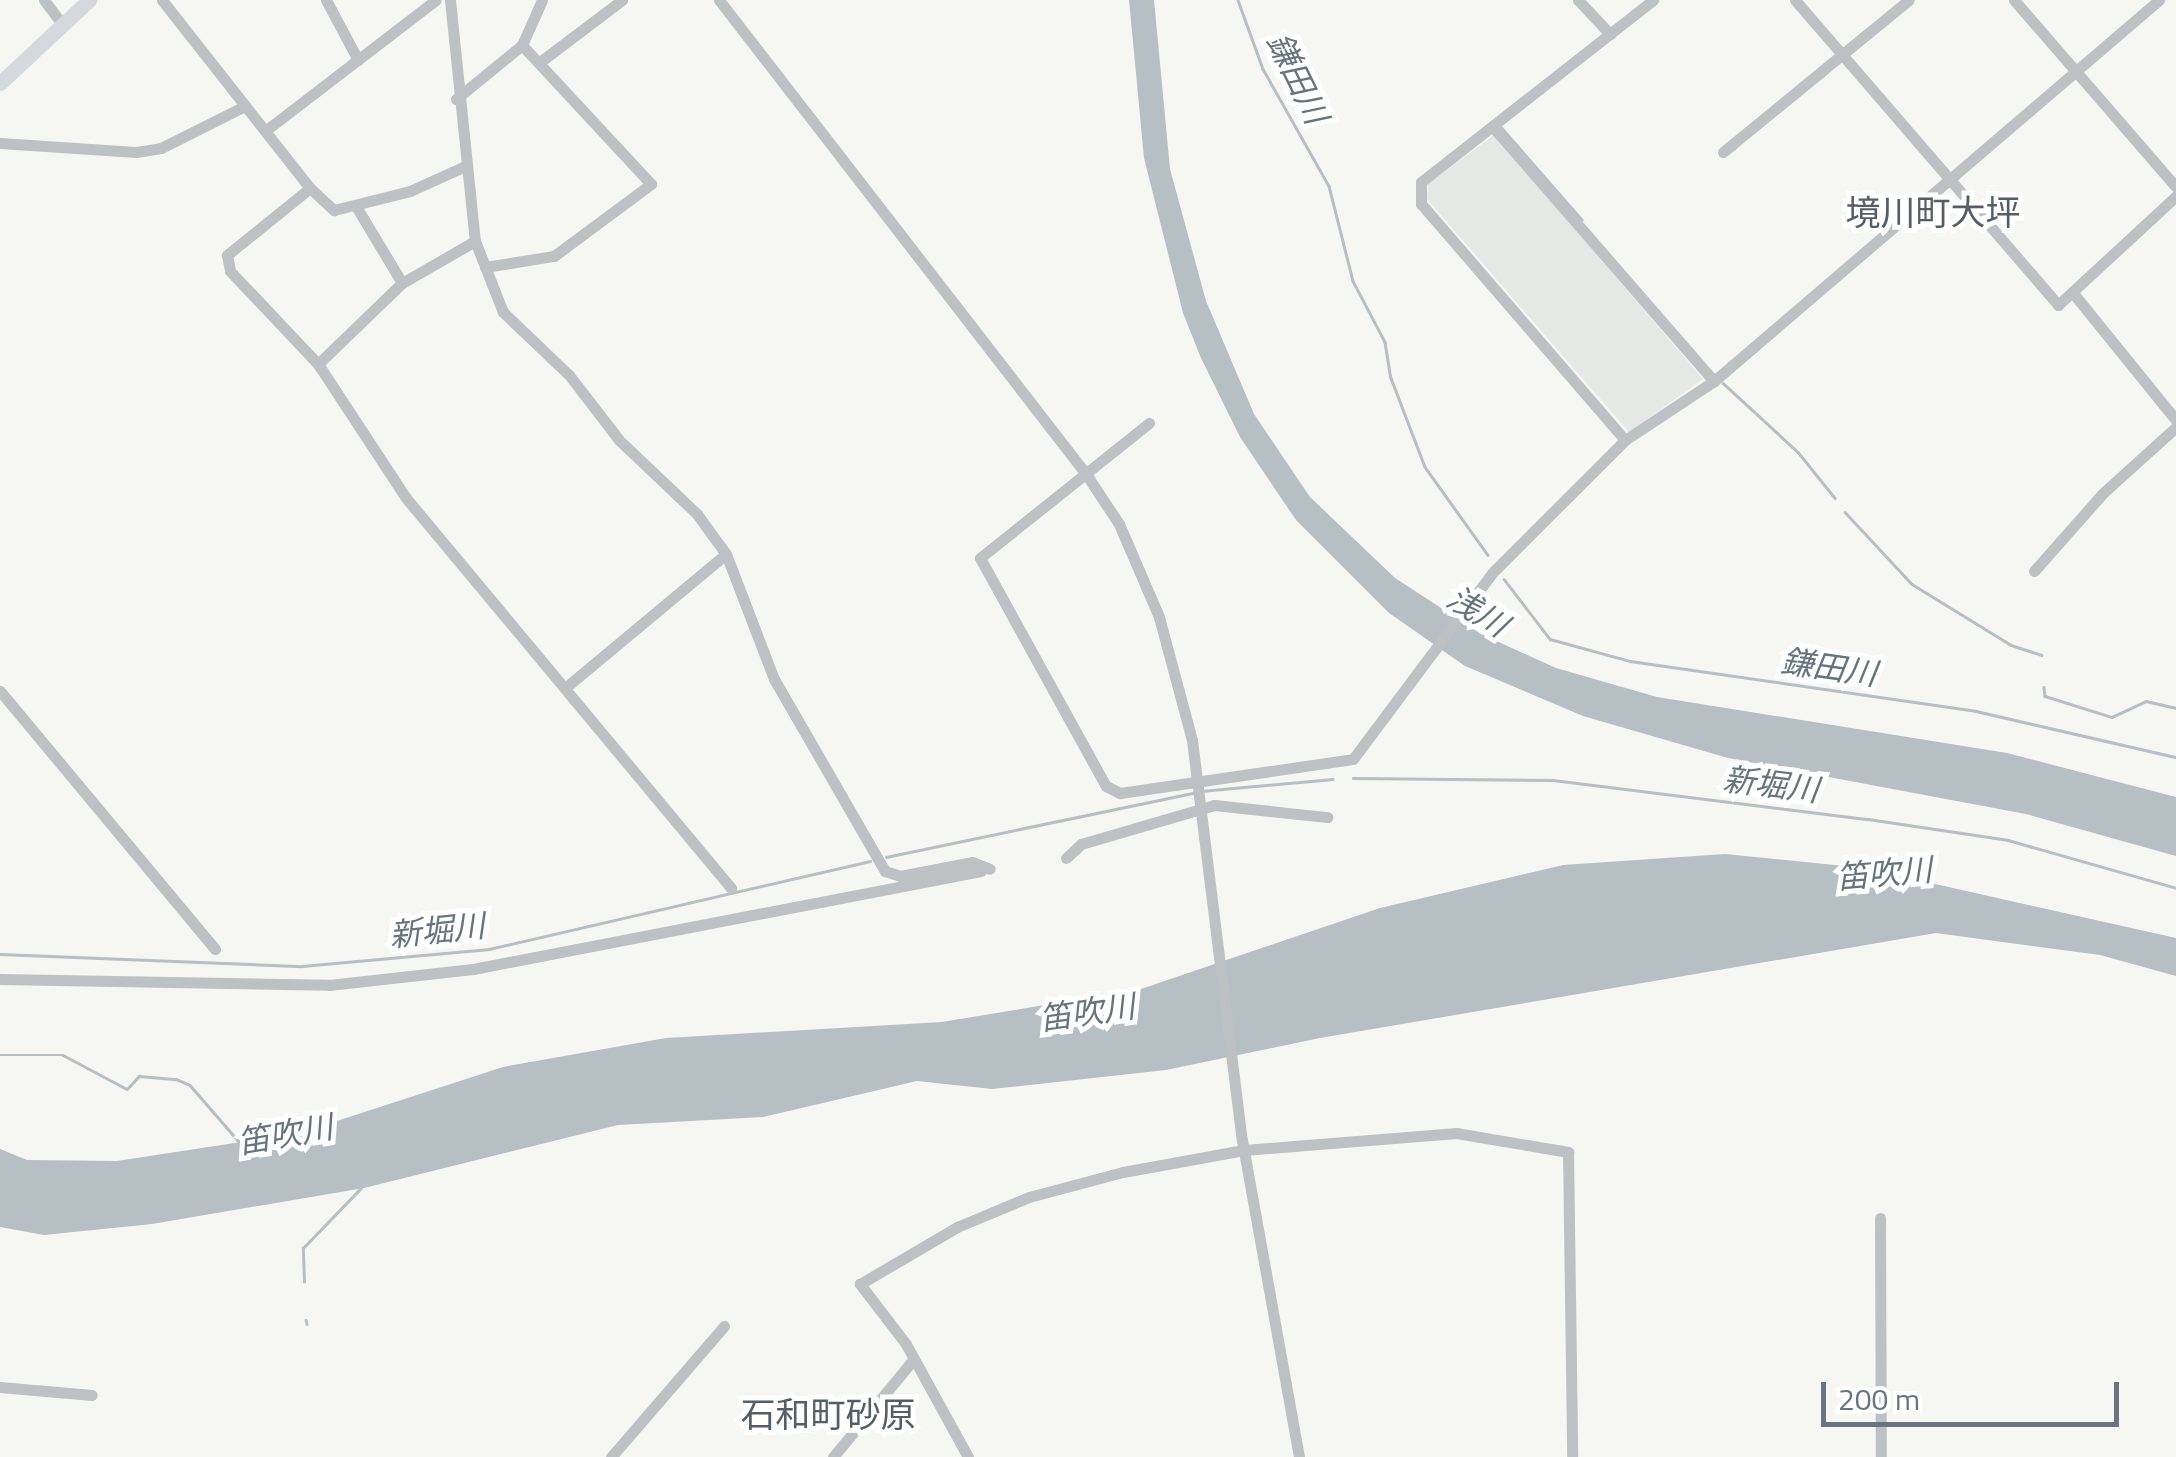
<!DOCTYPE html>
<html>
<head>
<meta charset="utf-8">
<style>
	body { margin:0 }
	#map { position:relative; width:2176px; height:1457px; overflow:hidden; background:#f6f6f3; font-family:"Titillium Web","Noto Sans JP",sans-serif }
	div>[style] { position:absolute }
	[style*='--x'] { left:calc(var(--x)*1px); top:calc(var(--y)*1px); width:calc(var(--w)*1px); rotate:calc(var(--a)*1deg) }
	.built>* { inset:0; background:#e6e8e6 }
	.water>* { inset:0; background:#b6bfc4 }
	.stream>* { height:2.5px; margin:-1.25px; padding:0 1.25px; transform-origin:1.25px; border-radius:1.25px; background:#b6bfc4 }
	.minor>* { height:11px; margin:-5.5px; padding:0 5.5px; transform-origin:5.5px; border-radius:5.5px; background:#bdc1c4 }
	.major>* { height:15px; margin:-7.5px; padding:0 7.5px; transform-origin:7.5px; border-radius:7.5px; background:#d5d8dc }
	span { translate:-50% -50%; white-space:nowrap; text-align:center; line-height:1.15; -webkit-text-stroke:10px #fff; paint-order:stroke }
	.water-label { font-size:32px; color:#64757d; font-style:italic }
	.quarter-label { font-size:35px; color:#555e67 }
	.scale { position:absolute; left:1821px; top:1382px; width:298px; height:45px; box-sizing:border-box; border:5px solid #687581; border-top:0; padding-left:12px; font-size:30px; line-height:35px; white-space:nowrap; color:#687581; -webkit-text-stroke:8px #fff; paint-order:stroke }
</style>
</head>
<body>
<div id="map">
	<div class="built">
		<div style="clip-path:polygon(1494px 135px,1703px 379px,1629px 432px,1427px 199px,1428px 184px)"></div>
	</div>
	<div class="water">
		<div style="clip-path:polygon(1129px 0,1154px 0,1170px 169px,1206px 301px,1254px 414px,1310px 497px,1395px 578px,1481px 634px,1556px 668px,1657px 697px,2007px 753px,2176px 797px,2176px 856px,2026px 814px,1728px 758px,1583px 716px,1465px 666px,1389px 613px,1296px 520px,1240px 437px,1201px 358px,1183px 313px,1144px 158px)"></div>
		<div style="clip-path:polygon(1725px 854px,1864px 868px,2176px 938px,2176px 976px,2100px 955px,1936px 933px,1320px 1038px,1166px 1070px,992px 1089px,917px 1081px,763px 1117px,618px 1125px,364px 1188px,152px 1224px,44px 1235px,0 1227px,0 1149px,27px 1160px,117px 1161px,300px 1133px,503px 1067px,666px 1038px,942px 1022px,1141px 989px,1380px 908px,1563px 865px)"></div>
	</div>
	<div class="stream">
		<div style="--x:1238;--y:0;--w:73;--a:70.1"></div>
		<div style="--x:1263;--y:69;--w:134;--a:60.6"></div>
		<div style="--x:1329;--y:186;--w:98;--a:75.8"></div>
		<div style="--x:1353;--y:281;--w:69;--a:62.3"></div>
		<div style="--x:1385;--y:342;--w:36;--a:81"></div>
		<div style="--x:1391;--y:378;--w:95;--a:69.1"></div>
		<div style="--x:1425;--y:467;--w:108;--a:54.4"></div>
		<div style="--x:1501;--y:127;--w:123;--a:48.9"></div>
		<div style="--x:1723;--y:383;--w:102;--a:42.6"></div>
		<div style="--x:1798;--y:452;--w:59;--a:51.2"></div>
		<div style="--x:1845;--y:512;--w:98;--a:47.1"></div>
		<div style="--x:1912;--y:584;--w:116;--a:31.6"></div>
		<div style="--x:2011;--y:645;--w:32;--a:18"></div>
		<div style="--x:1504;--y:579;--w:76;--a:52.5"></div>
		<div style="--x:1550;--y:639;--w:83;--a:15.4"></div>
		<div style="--x:1630;--y:661;--w:350;--a:8.2"></div>
		<div style="--x:1976;--y:711;--w:205;--a:13"></div>
		<div style="--x:2044;--y:687;--w:9;--a:84"></div>
		<div style="--x:2045;--y:696;--w:70;--a:17.4"></div>
		<div style="--x:2112;--y:717;--w:38;--a:-25"></div>
		<div style="--x:2146;--y:701;--w:31;--a:13"></div>
		<div style="--x:1353;--y:778;--w:200;--a:0.6"></div>
		<div style="--x:1553;--y:780;--w:317;--a:7.1"></div>
		<div style="--x:1868;--y:819;--w:142;--a:8.5"></div>
		<div style="--x:2008;--y:840;--w:175;--a:15.9"></div>
		<div style="--x:1201;--y:791;--w:132;--a:-5.2"></div>
		<div style="--x:886;--y:857;--w:314;--a:-11.8"></div>
		<div style="--x:0;--y:954;--w:302;--a:2.3"></div>
		<div style="--x:302;--y:966;--w:188;--a:-5.2"></div>
		<div style="--x:489;--y:949;--w:391;--a:-13"></div>
		<div style="--x:0;--y:1055;--w:63;--a:0"></div>
		<div style="--x:63;--y:1055;--w:72;--a:28"></div>
		<div style="--x:127;--y:1089;--w:18;--a:-47"></div>
		<div style="--x:139;--y:1076;--w:37;--a:5"></div>
		<div style="--x:176;--y:1079;--w:15;--a:23"></div>
		<div style="--x:190;--y:1085;--w:79;--a:49.1"></div>
		<div style="--x:304;--y:1282;--w:34;--a:-92"></div>
		<div style="--x:303;--y:1248;--w:83;--a:-46"></div>
		<div style="--x:306;--y:1320;--w:4;--a:76"></div>
	</div>
	<div class="minor">
		<div style="--x:44;--y:0;--w:30;--a:53"></div>
		<div style="--x:162;--y:0;--w:239;--a:51.8"></div>
		<div style="--x:310;--y:188;--w:33;--a:43"></div>
		<div style="--x:334;--y:210;--w:78;--a:-14"></div>
		<div style="--x:410;--y:191;--w:60;--a:-24.4"></div>
		<div style="--x:326;--y:0;--w:68;--a:61.9"></div>
		<div style="--x:450;--y:0;--w:242;--a:84.1"></div>
		<div style="--x:475;--y:241;--w:76;--a:68.5"></div>
		<div style="--x:503;--y:312;--w:91;--a:43.7"></div>
		<div style="--x:569;--y:375;--w:82;--a:52.4"></div>
		<div style="--x:619;--y:440;--w:108;--a:43.5"></div>
		<div style="--x:697;--y:514;--w:49;--a:54.1"></div>
		<div style="--x:726;--y:554;--w:134;--a:69"></div>
		<div style="--x:774;--y:679;--w:222;--a:60"></div>
		<div style="--x:885;--y:871;--w:16;--a:18"></div>
		<div style="--x:900;--y:876;--w:73;--a:-11"></div>
		<div style="--x:972;--y:862;--w:19;--a:21"></div>
		<div style="--x:719;--y:0;--w:599;--a:52.25"></div>
		<div style="--x:1086;--y:474;--w:60;--a:56.6"></div>
		<div style="--x:1119;--y:524;--w:101;--a:66.7"></div>
		<div style="--x:1159;--y:617;--w:127;--a:75"></div>
		<div style="--x:1192;--y:740;--w:403;--a:82.9"></div>
		<div style="--x:1242;--y:1140;--w:322;--a:79.8"></div>
		<div style="--x:1578;--y:0;--w:47;--a:46.7"></div>
		<div style="--x:1795;--y:0;--w:403;--a:49.2"></div>
		<div style="--x:2058;--y:305;--w:161;--a:-42.7"></div>
		<div style="--x:2014;--y:0;--w:247;--a:49.1"></div>
		<div style="--x:540;--y:62;--w:103;--a:-37.1"></div>
		<div style="--x:456;--y:99;--w:85;--a:-39.3"></div>
		<div style="--x:522;--y:45;--w:49;--a:-66"></div>
		<div style="--x:1493;--y:127;--w:337;--a:49"></div>
		<div style="--x:265;--y:131;--w:215;--a:-37.5"></div>
		<div style="--x:0;--y:143;--w:136;--a:3.8"></div>
		<div style="--x:136;--y:152;--w:25;--a:-9"></div>
		<div style="--x:161;--y:148;--w:94;--a:-26.6"></div>
		<div style="--x:1723;--y:152;--w:240;--a:-39.3"></div>
		<div style="--x:310;--y:188;--w:107;--a:141.1"></div>
		<div style="--x:227;--y:255;--w:16;--a:79"></div>
		<div style="--x:230;--y:271;--w:128;--a:46.6"></div>
		<div style="--x:318;--y:364;--w:160;--a:56.7"></div>
		<div style="--x:406;--y:498;--w:508;--a:50.19"></div>
		<div style="--x:357;--y:208;--w:87;--a:59"></div>
		<div style="--x:485;--y:267;--w:70;--a:-9.1"></div>
		<div style="--x:554;--y:256;--w:121;--a:-36.6"></div>
		<div style="--x:651;--y:184;--w:190;--a:-132.9"></div>
		<div style="--x:2073;--y:293;--w:164;--a:51"></div>
		<div style="--x:318;--y:364;--w:117;--a:-44"></div>
		<div style="--x:402;--y:283;--w:84;--a:-29.9"></div>
		<div style="--x:1149;--y:423;--w:216;--a:141.4"></div>
		<div style="--x:980;--y:558;--w:260;--a:61.1"></div>
		<div style="--x:1106;--y:786;--w:16;--a:27"></div>
		<div style="--x:1120;--y:793;--w:235;--a:-8.3"></div>
		<div style="--x:1353;--y:759;--w:232;--a:-53.2"></div>
		<div style="--x:1492;--y:573;--w:188;--a:-45"></div>
		<div style="--x:1625;--y:440;--w:312;--a:-130.8"></div>
		<div style="--x:1421;--y:204;--w:22;--a:-90"></div>
		<div style="--x:1421;--y:182;--w:295;--a:-38.1"></div>
		<div style="--x:1625;--y:440;--w:107;--a:-33.5"></div>
		<div style="--x:1714;--y:381;--w:586;--a:-40.57"></div>
		<div style="--x:2034;--y:571;--w:104;--a:-48.5"></div>
		<div style="--x:2103;--y:493;--w:98;--a:-42.1"></div>
		<div style="--x:565;--y:688;--w:209;--a:-39.8"></div>
		<div style="--x:0;--y:691;--w:336;--a:50.2"></div>
		<div style="--x:1066;--y:858;--w:21;--a:-43"></div>
		<div style="--x:1081;--y:844;--w:139;--a:-16.3"></div>
		<div style="--x:1214;--y:805;--w:114;--a:6.1"></div>
		<div style="--x:0;--y:979;--w:329;--a:1"></div>
		<div style="--x:329;--y:985;--w:145;--a:-6.3"></div>
		<div style="--x:473;--y:969;--w:517;--a:-10.92"></div>
		<div style="--x:1880;--y:1218;--w:239;--a:89.8"></div>
		<div style="--x:0;--y:1387;--w:92;--a:5"></div>
		<div style="--x:611;--y:1457;--w:173;--a:-49.2"></div>
		<div style="--x:833;--y:1457;--w:124;--a:-50.5"></div>
		<div style="--x:968;--y:1457;--w:129;--a:-118.8"></div>
		<div style="--x:906;--y:1344;--w:76;--a:-127.5"></div>
		<div style="--x:860;--y:1284;--w:113;--a:-30.4"></div>
		<div style="--x:957;--y:1227;--w:78;--a:-22.6"></div>
		<div style="--x:1029;--y:1197;--w:97;--a:-14.9"></div>
		<div style="--x:1123;--y:1172;--w:123;--a:-10.3"></div>
		<div style="--x:1244;--y:1150;--w:213;--a:-4.6"></div>
		<div style="--x:1456;--y:1133;--w:114;--a:9.6"></div>
		<div style="--x:1568;--y:1152;--w:305;--a:89.2"></div>
	</div>
	<div class="major">
		<div style="--x:0;--y:83;--w:122;--a:-43"></div>
	</div>
	<div class="water-label">
		<span style="left:1298px;top:78px;rotate:64deg">鎌田川</span>
		<span style="left:1478px;top:611px;rotate:32deg">浅川</span>
		<span style="left:1829px;top:667px;rotate:8deg">鎌田川</span>
		<span style="left:1771px;top:784px;rotate:7deg">新堀川</span>
		<span style="left:1884px;top:873px;rotate:-5deg">笛吹川</span>
		<span style="left:437px;top:930px;rotate:-6deg">新堀川</span>
		<span style="left:1087px;top:1012px;rotate:-8deg">笛吹川</span>
		<span style="left:285px;top:1134px;rotate:-10deg">笛吹川</span>
	</div>
	<div class="quarter-label">
		<span style="left:1933px;top:212px">境川町大坪</span>
		<span style="left:828px;top:1414px">石和町砂原</span>
	</div>
	<div class="scale">200 m</div>
</div>
</body>
</html>
